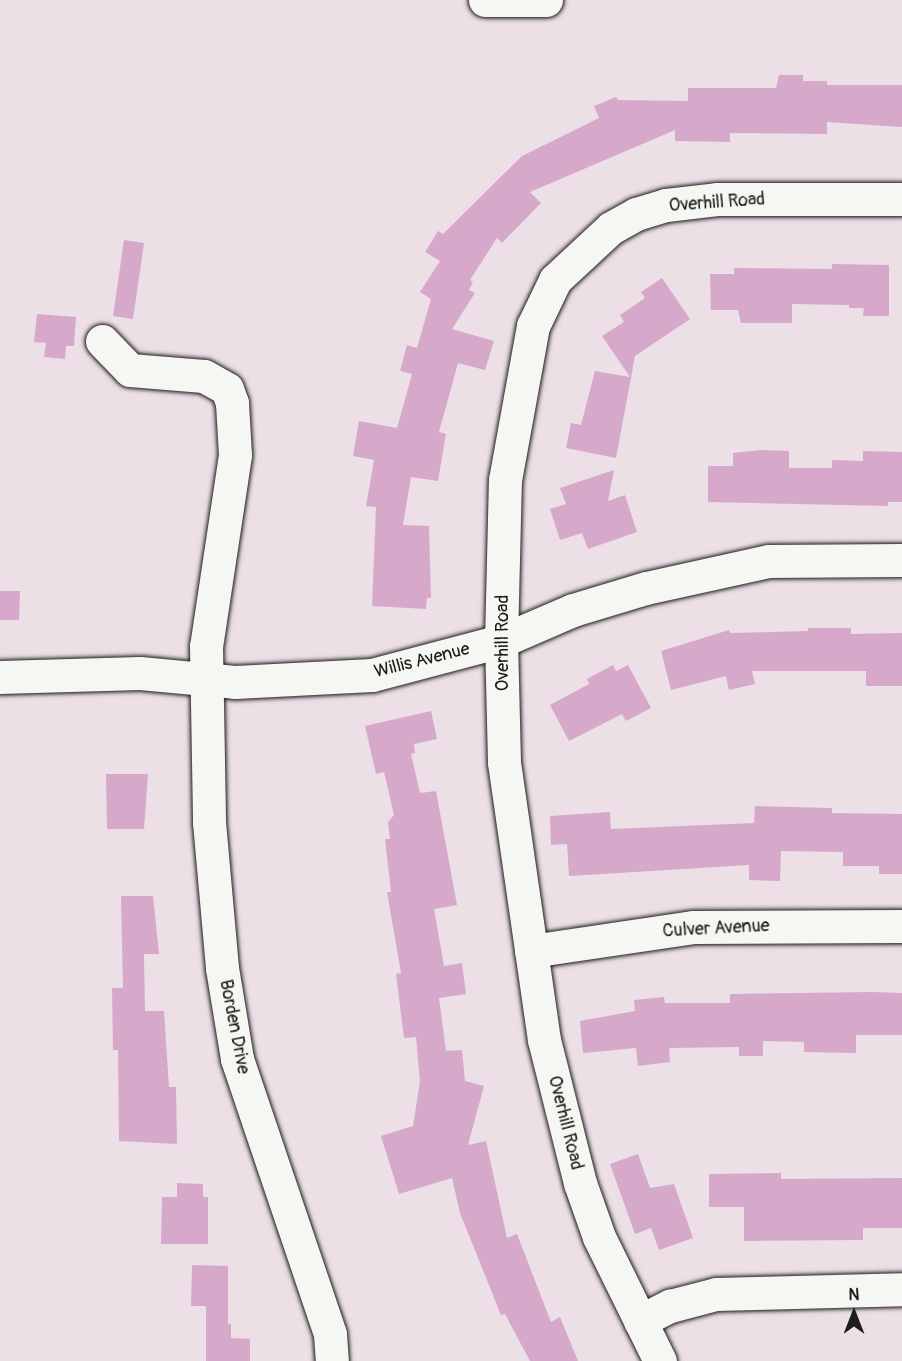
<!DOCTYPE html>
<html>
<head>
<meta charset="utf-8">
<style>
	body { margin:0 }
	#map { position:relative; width:902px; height:1361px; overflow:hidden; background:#ecdfe6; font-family:Pangolin,sans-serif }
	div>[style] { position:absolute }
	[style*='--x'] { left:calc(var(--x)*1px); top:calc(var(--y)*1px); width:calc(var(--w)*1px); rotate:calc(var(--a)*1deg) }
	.building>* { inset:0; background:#d6a9cb }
	.roads { filter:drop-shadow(0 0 2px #1c1c1c) drop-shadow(0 0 2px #1c1c1c) }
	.minor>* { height:33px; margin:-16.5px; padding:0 16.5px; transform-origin:16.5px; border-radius:16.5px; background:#f6f6f2 }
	span { translate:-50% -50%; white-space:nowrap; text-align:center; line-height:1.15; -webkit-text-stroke:4.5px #f6f6f2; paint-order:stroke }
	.street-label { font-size:18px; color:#1c1c1c }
	.north { position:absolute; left:824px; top:1283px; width:60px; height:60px; -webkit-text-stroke:4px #f6f6f2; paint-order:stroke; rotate:0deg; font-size:16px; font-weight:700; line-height:24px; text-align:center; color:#1c1c1c }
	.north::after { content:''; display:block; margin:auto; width:21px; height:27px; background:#1c1c1c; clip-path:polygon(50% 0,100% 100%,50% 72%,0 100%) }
</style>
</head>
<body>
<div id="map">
	<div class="building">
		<div style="clip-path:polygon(779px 75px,803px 75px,803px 81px,827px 81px,827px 85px,902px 85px,902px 127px,827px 122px,827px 134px,730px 133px,730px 142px,675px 141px,675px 130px,530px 192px,541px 203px,502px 243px,497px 238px,470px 280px,473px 282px,469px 290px,475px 293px,452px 329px,494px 341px,485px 370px,458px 363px,439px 432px,446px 434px,438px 481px,411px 477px,403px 525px,429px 526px,431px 598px,427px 598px,426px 609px,372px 606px,376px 507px,366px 506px,374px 460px,353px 456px,359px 421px,397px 428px,412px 374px,400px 371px,407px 345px,417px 348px,431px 299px,420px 292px,440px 261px,425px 252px,438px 231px,443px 234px,522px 156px,599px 118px,594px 106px,616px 97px,618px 100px,688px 101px,688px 88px,776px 88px)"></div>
		<div style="clip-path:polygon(124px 240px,144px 243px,133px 319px,113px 316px)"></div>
		<div style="clip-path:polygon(832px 264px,889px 265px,889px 316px,863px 316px,864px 308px,849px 308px,849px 305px,792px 304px,792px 323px,741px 323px,738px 310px,711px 310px,710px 274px,734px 274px,734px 268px,832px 269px)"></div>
		<div style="clip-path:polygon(662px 278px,690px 319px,635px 356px,616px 458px,566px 448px,571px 423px,581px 425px,595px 371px,630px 377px,602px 336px,624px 322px,620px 315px,645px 298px,641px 292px)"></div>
		<div style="clip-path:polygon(37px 314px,76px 317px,74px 346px,66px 346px,65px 359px,44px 357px,46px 343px,34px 342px)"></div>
		<div style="clip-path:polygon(761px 450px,789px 451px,789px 468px,832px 468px,832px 460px,863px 461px,863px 451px,902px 452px,902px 502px,888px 502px,888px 506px,708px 502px,708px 466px,733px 466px,733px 453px)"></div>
		<div style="clip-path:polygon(614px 470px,608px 501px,625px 495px,637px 532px,588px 549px,582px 533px,560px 540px,550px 509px,566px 504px,560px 488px)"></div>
		<div style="clip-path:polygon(0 591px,20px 591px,19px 620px,0 620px)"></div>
		<div style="clip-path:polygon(808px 628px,851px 628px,851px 634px,902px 633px,902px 686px,866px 686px,866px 671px,752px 671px,755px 684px,729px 690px,726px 676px,671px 690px,661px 651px,729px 630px,730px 633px,808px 631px)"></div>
		<div style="clip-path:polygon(613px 665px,616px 671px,628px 665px,651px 708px,626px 721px,622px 714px,569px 741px,550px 705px,589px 684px,587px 679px)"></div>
		<div style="clip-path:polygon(431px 711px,437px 739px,414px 744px,415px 753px,411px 754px,420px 793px,436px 791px,457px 905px,434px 909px,444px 966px,462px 963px,466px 994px,439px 998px,446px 1051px,462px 1050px,465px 1081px,484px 1086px,468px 1145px,486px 1141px,507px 1238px,517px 1234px,551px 1322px,560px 1317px,578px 1361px,530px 1361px,505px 1314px,501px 1315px,460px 1213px,452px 1178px,399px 1194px,381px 1136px,413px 1126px,420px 1081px,416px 1037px,404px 1038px,396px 974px,401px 973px,387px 892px,391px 892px,385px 839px,390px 839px,388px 822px,394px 815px,384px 772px,376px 774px,365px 726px)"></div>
		<div style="clip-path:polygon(106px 774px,148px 774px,144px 829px,107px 829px)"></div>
		<div style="clip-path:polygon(755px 806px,832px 808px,832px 813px,902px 814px,902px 874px,879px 874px,879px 866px,843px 866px,843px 852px,781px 851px,780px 881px,749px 880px,749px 865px,569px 876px,567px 844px,551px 845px,550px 816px,610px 812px,611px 829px,754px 823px)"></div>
		<div style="clip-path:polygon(121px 896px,153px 896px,159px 954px,144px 954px,145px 1011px,164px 1011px,169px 1087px,176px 1087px,177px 1144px,119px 1141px,118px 1050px,113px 1050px,112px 988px,123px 988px)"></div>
		<div style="clip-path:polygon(872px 992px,902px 993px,902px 1035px,856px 1035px,856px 1053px,804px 1052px,804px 1042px,763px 1041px,763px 1056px,739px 1056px,739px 1047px,669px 1048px,670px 1062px,638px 1066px,636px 1048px,583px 1053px,580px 1021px,635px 1011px,634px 1000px,664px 997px,665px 1003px,730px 1003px,730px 994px)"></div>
		<div style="clip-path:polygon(638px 1154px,650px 1188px,674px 1184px,693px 1238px,659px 1250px,651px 1228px,635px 1234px,610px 1164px)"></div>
		<div style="clip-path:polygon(781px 1173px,781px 1179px,902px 1178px,902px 1228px,863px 1228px,863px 1240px,744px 1241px,744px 1207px,709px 1207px,709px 1174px)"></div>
		<div style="clip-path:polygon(177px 1183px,203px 1184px,203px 1197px,208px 1197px,208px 1244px,161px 1244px,162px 1197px,177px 1197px)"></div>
		<div style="clip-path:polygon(192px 1265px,228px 1266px,228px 1324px,231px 1324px,231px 1338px,250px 1339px,250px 1361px,206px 1361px,206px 1306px,191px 1306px)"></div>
	</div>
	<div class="roads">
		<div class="minor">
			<div style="--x:485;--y:0;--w:61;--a:0"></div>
			<div style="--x:102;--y:341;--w:40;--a:46"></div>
			<div style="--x:130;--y:370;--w:74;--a:4.6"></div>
			<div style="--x:204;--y:376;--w:26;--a:29"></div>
			<div style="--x:227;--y:389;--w:15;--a:70"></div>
			<div style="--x:232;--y:403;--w:52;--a:86.7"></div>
			<div style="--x:235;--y:455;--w:193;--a:98.6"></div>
			<div style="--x:206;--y:646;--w:176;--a:89"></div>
			<div style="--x:209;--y:822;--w:147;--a:84.9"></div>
			<div style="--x:222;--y:968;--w:92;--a:80.6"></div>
			<div style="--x:237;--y:1059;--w:290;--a:71.3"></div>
			<div style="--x:330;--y:1334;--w:27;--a:86"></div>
			<div style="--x:0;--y:677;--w:140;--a:-1.6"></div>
			<div style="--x:140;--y:673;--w:95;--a:5.4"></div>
			<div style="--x:235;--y:682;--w:137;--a:-2.9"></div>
			<div style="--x:372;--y:675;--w:133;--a:-14.8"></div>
			<div style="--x:501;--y:641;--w:78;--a:-23.3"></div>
			<div style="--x:573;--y:610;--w:76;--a:-16.8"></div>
			<div style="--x:646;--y:588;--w:126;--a:-12.4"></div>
			<div style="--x:769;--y:561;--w:133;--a:-0.4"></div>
			<div style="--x:531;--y:951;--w:165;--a:-8.4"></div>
			<div style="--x:694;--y:927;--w:208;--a:-0.3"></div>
			<div style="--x:640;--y:1321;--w:34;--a:-27"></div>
			<div style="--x:670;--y:1306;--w:48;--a:-14.6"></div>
			<div style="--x:716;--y:1294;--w:186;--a:-1.5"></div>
			<div style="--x:660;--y:1361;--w:138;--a:-116.2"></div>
			<div style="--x:599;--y:1237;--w:57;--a:-109.4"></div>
			<div style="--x:580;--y:1183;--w:147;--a:-104.1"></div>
			<div style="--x:544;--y:1040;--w:281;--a:-98.2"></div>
			<div style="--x:504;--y:762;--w:121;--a:-91.4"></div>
			<div style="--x:501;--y:641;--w:161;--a:-88.6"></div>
			<div style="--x:505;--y:480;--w:157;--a:-79.7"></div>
			<div style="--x:533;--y:326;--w:51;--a:-64.4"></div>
			<div style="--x:555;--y:280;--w:76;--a:-42.9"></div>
			<div style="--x:611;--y:228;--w:29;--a:-29"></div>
			<div style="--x:636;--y:214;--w:31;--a:-17"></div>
			<div style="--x:666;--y:205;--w:51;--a:-6.7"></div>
			<div style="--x:717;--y:199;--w:185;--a:0"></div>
		</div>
	</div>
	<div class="street-label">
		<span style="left:717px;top:203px;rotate:-4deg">Overhill Road</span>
		<span style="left:503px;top:643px;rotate:-90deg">Overhill Road</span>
		<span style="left:422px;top:661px;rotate:-14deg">Willis Avenue</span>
		<span style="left:716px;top:929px;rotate:-3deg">Culver Avenue</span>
		<span style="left:234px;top:1027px;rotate:79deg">Borden Drive</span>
		<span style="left:565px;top:1123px;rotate:76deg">Overhill Road</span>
	</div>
	<div class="north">N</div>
</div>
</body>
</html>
